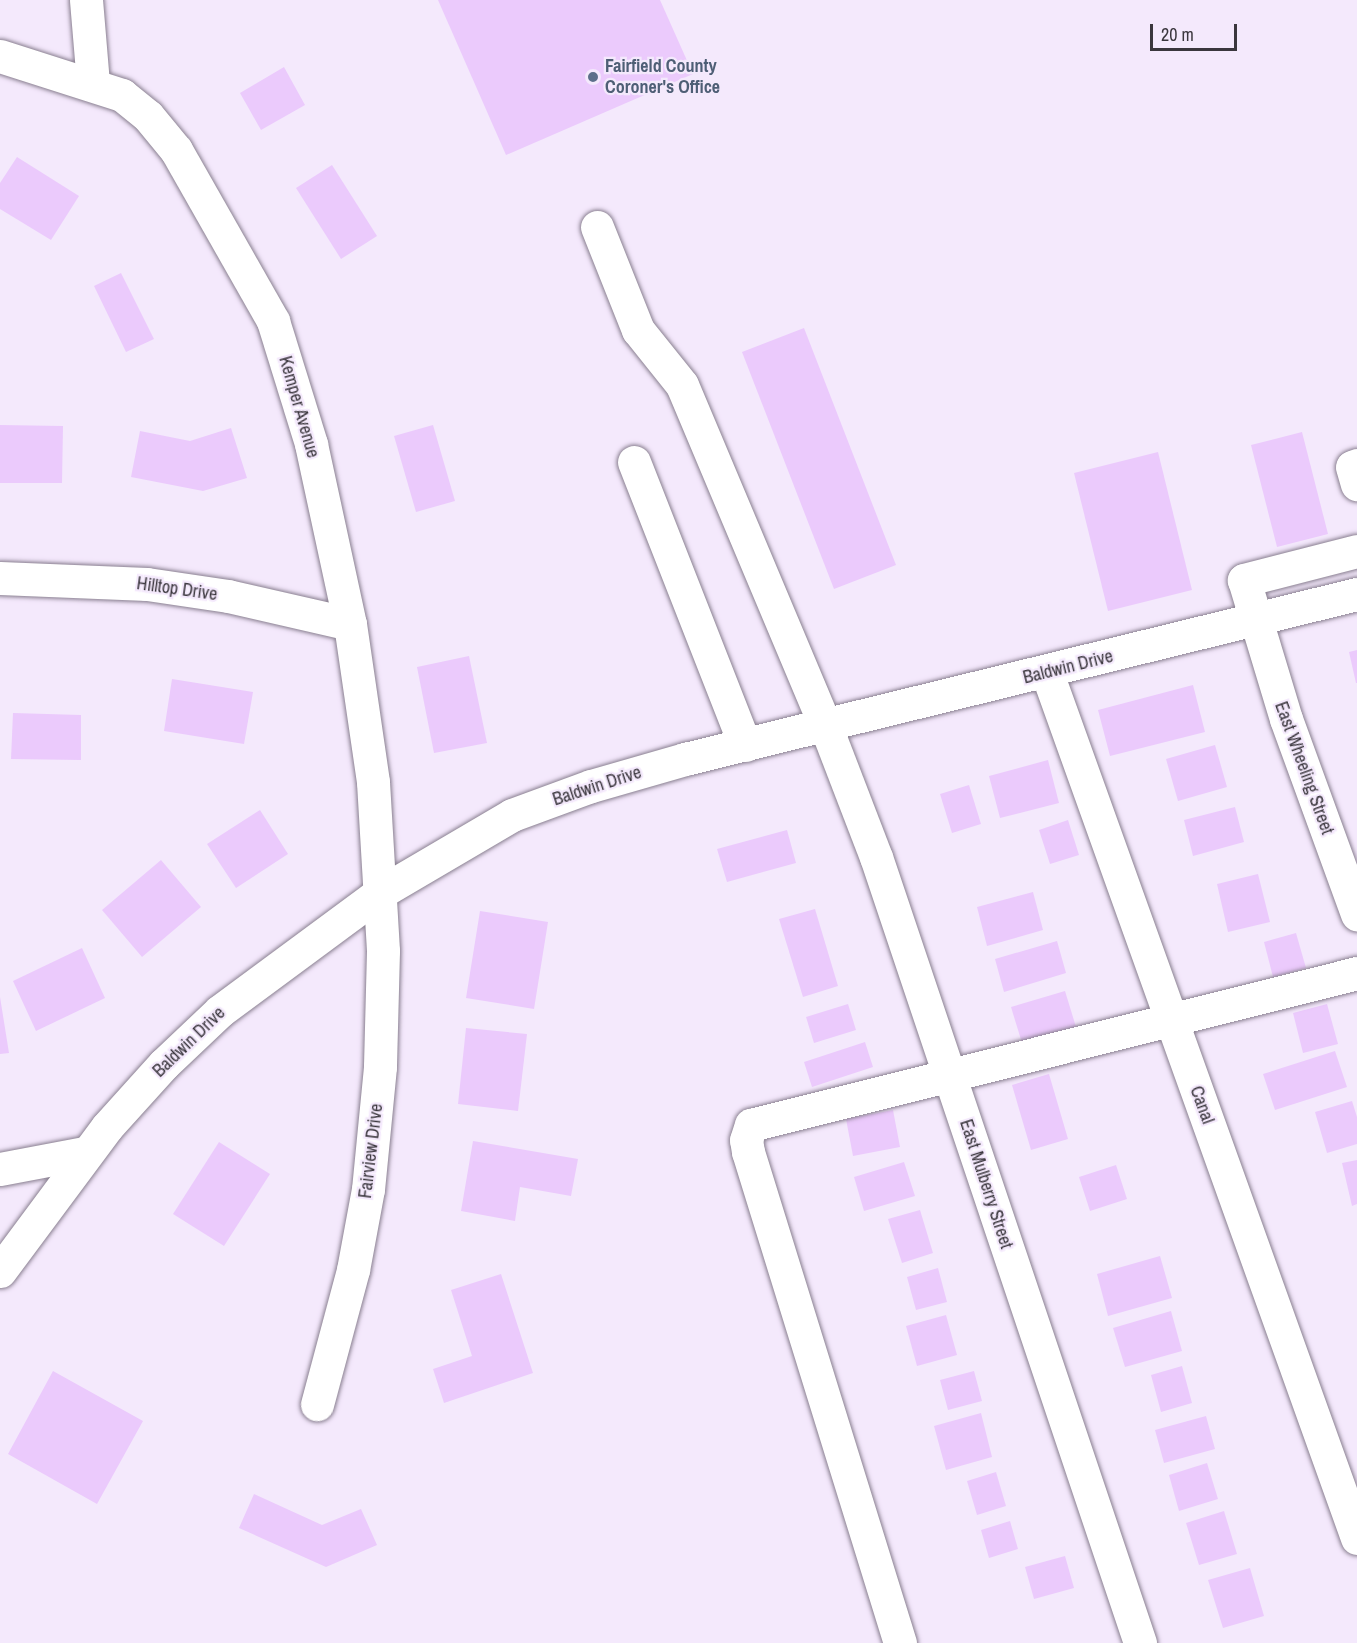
<!DOCTYPE html>
<html>
<head>
<meta charset="utf-8">
<style>
	body { margin:0 }
	#map { position:relative; width:1357px; height:1643px; overflow:hidden; background:#f4e9fc; font-family:"Archivo Narrow",sans-serif }
	div>[style] { position:absolute }
	[style*='--x'] { left:calc(var(--x)*1px); top:calc(var(--y)*1px); width:calc(var(--w)*1px); rotate:calc(var(--a)*1deg) }
	.building>* { inset:0; background:#ebcafc }
	.roads { filter:drop-shadow(0 0 2px #897f90) drop-shadow(0 0 2px #897f90) }
	.minor>* { height:33px; margin:-16.5px; padding:0 16.5px; transform-origin:16.5px; border-radius:16.5px; background:#fff }
	.dots>* { width:16px; height:16px; translate:-50% -50%; box-sizing:border-box; border:3px solid #f4e9fc; border-radius:50% }
	span { translate:-50% -50%; white-space:nowrap; text-align:center; line-height:1.15; -webkit-text-stroke:4.5px #f4e9fc; paint-order:stroke }
	.service-label { font-size:18px; color:#4e5e75; font-weight:700 }
	.left { translate:0 -50%; text-align:left }
	.street-label { font-size:18px; color:#3a363d }
	.scale { position:absolute; left:1150px; top:24px; width:87px; height:27px; box-sizing:border-box; border:3px solid #3a363d; border-top:0; padding-left:8px; font-size:18px; line-height:21px; white-space:nowrap; color:#3a363d; -webkit-text-stroke:4px #f4e9fc; paint-order:stroke }
</style>
</head>
<body>
<div id="map">
	<div class="building">
		<div style="clip-path:polygon(438px 0,660px 0,693px 74px,506px 155px)"></div>
		<div style="clip-path:polygon(284px 67px,305px 105px,261px 130px,240px 93px)"></div>
		<div style="clip-path:polygon(17px 157px,79px 196px,51px 240px,0 209px,0 183px)"></div>
		<div style="clip-path:polygon(332px 165px,377px 236px,341px 259px,296px 188px)"></div>
		<div style="clip-path:polygon(121px 273px,154px 339px,126px 352px,94px 286px)"></div>
		<div style="clip-path:polygon(804px 328px,896px 565px,834px 589px,742px 352px)"></div>
		<div style="clip-path:polygon(0 425px,63px 426px,62px 483px,0 483px)"></div>
		<div style="clip-path:polygon(433px 425px,455px 501px,416px 512px,394px 436px)"></div>
		<div style="clip-path:polygon(231px 428px,247px 478px,203px 491px,131px 477px,140px 431px,190px 441px)"></div>
		<div style="clip-path:polygon(1302px 432px,1328px 534px,1277px 547px,1251px 445px)"></div>
		<div style="clip-path:polygon(1158px 452px,1192px 590px,1108px 611px,1074px 473px)"></div>
		<div style="clip-path:polygon(1357px 650px,1357px 683px,1356px 683px,1349px 652px)"></div>
		<div style="clip-path:polygon(469px 656px,487px 743px,434px 753px,417px 667px)"></div>
		<div style="clip-path:polygon(172px 679px,253px 692px,244px 744px,164px 731px)"></div>
		<div style="clip-path:polygon(1193px 685px,1205px 732px,1110px 756px,1098px 710px)"></div>
		<div style="clip-path:polygon(13px 713px,81px 715px,81px 760px,11px 759px)"></div>
		<div style="clip-path:polygon(1215px 745px,1227px 787px,1178px 801px,1166px 759px)"></div>
		<div style="clip-path:polygon(1048px 760px,1059px 803px,1000px 818px,989px 776px)"></div>
		<div style="clip-path:polygon(969px 785px,981px 824px,952px 833px,940px 794px)"></div>
		<div style="clip-path:polygon(1235px 807px,1244px 842px,1193px 856px,1184px 820px)"></div>
		<div style="clip-path:polygon(260px 810px,288px 854px,236px 888px,207px 844px)"></div>
		<div style="clip-path:polygon(1068px 820px,1079px 855px,1050px 864px,1039px 830px)"></div>
		<div style="clip-path:polygon(787px 830px,796px 863px,727px 882px,717px 849px)"></div>
		<div style="clip-path:polygon(161px 860px,201px 907px,142px 957px,102px 910px)"></div>
		<div style="clip-path:polygon(1258px 874px,1270px 922px,1228px 932px,1217px 884px)"></div>
		<div style="clip-path:polygon(1033px 892px,1043px 930px,987px 946px,977px 907px)"></div>
		<div style="clip-path:polygon(815px 909px,838px 986px,803px 997px,779px 919px)"></div>
		<div style="clip-path:polygon(480px 911px,548px 922px,534px 1009px,466px 998px)"></div>
		<div style="clip-path:polygon(1296px 933px,1306px 968px,1273px 977px,1264px 942px)"></div>
		<div style="clip-path:polygon(1057px 941px,1066px 973px,1004px 992px,995px 959px)"></div>
		<div style="clip-path:polygon(82px 948px,105px 998px,36px 1031px,13px 981px)"></div>
		<div style="clip-path:polygon(1065px 991px,1076px 1027px,1022px 1043px,1011px 1007px)"></div>
		<div style="clip-path:polygon(0 997px,9px 1053px,0 1054px)"></div>
		<div style="clip-path:polygon(848px 1004px,856px 1030px,814px 1043px,806px 1017px)"></div>
		<div style="clip-path:polygon(1327px 1004px,1338px 1044px,1303px 1053px,1293px 1013px)"></div>
		<div style="clip-path:polygon(466px 1028px,527px 1034px,518px 1111px,458px 1104px)"></div>
		<div style="clip-path:polygon(865px 1042px,873px 1067px,812px 1087px,804px 1062px)"></div>
		<div style="clip-path:polygon(1335px 1051px,1347px 1087px,1275px 1110px,1263px 1074px)"></div>
		<div style="clip-path:polygon(1049px 1074px,1068px 1139px,1031px 1150px,1012px 1085px)"></div>
		<div style="clip-path:polygon(1352px 1101px,1357px 1117px,1357px 1144px,1327px 1153px,1315px 1112px)"></div>
		<div style="clip-path:polygon(893px 1110px,900px 1147px,853px 1156px,846px 1119px)"></div>
		<div style="clip-path:polygon(473px 1141px,578px 1159px,571px 1196px,520px 1187px,515px 1221px,461px 1211px)"></div>
		<div style="clip-path:polygon(219px 1142px,270px 1174px,224px 1246px,173px 1214px)"></div>
		<div style="clip-path:polygon(1357px 1160px,1357px 1204px,1352px 1206px,1342px 1163px)"></div>
		<div style="clip-path:polygon(904px 1162px,915px 1196px,864px 1211px,854px 1177px)"></div>
		<div style="clip-path:polygon(1116px 1165px,1127px 1199px,1090px 1211px,1079px 1177px)"></div>
		<div style="clip-path:polygon(920px 1210px,933px 1253px,902px 1263px,888px 1219px)"></div>
		<div style="clip-path:polygon(1160px 1256px,1172px 1298px,1108px 1316px,1097px 1274px)"></div>
		<div style="clip-path:polygon(938px 1268px,947px 1302px,916px 1310px,907px 1277px)"></div>
		<div style="clip-path:polygon(501px 1274px,533px 1373px,444px 1403px,433px 1369px,472px 1356px,451px 1290px)"></div>
		<div style="clip-path:polygon(1171px 1311px,1182px 1351px,1125px 1367px,1113px 1328px)"></div>
		<div style="clip-path:polygon(946px 1315px,957px 1355px,917px 1366px,906px 1326px)"></div>
		<div style="clip-path:polygon(1182px 1366px,1192px 1403px,1161px 1412px,1151px 1375px)"></div>
		<div style="clip-path:polygon(53px 1371px,143px 1421px,97px 1504px,8px 1454px)"></div>
		<div style="clip-path:polygon(974px 1371px,982px 1401px,948px 1410px,940px 1380px)"></div>
		<div style="clip-path:polygon(981px 1413px,992px 1457px,946px 1470px,934px 1426px)"></div>
		<div style="clip-path:polygon(1206px 1416px,1215px 1449px,1164px 1463px,1155px 1430px)"></div>
		<div style="clip-path:polygon(1207px 1463px,1218px 1499px,1179px 1511px,1169px 1475px)"></div>
		<div style="clip-path:polygon(996px 1472px,1006px 1506px,977px 1515px,967px 1481px)"></div>
		<div style="clip-path:polygon(254px 1494px,322px 1525px,361px 1509px,377px 1545px,326px 1567px,239px 1528px)"></div>
		<div style="clip-path:polygon(1224px 1511px,1237px 1554px,1199px 1565px,1186px 1523px)"></div>
		<div style="clip-path:polygon(1010px 1521px,1018px 1549px,989px 1558px,981px 1530px)"></div>
		<div style="clip-path:polygon(1065px 1556px,1074px 1588px,1034px 1599px,1025px 1567px)"></div>
		<div style="clip-path:polygon(1250px 1568px,1264px 1616px,1223px 1628px,1208px 1580px)"></div>
	</div>
	<div class="roads">
		<div class="minor">
			<div style="--x:86;--y:0;--w:83;--a:85.2"></div>
			<div style="--x:0;--y:56;--w:128;--a:17.7"></div>
			<div style="--x:122;--y:95;--w:33;--a:39"></div>
			<div style="--x:148;--y:116;--w:44;--a:50.5"></div>
			<div style="--x:176;--y:150;--w:197;--a:60.4"></div>
			<div style="--x:273;--y:321;--w:129;--a:72.8"></div>
			<div style="--x:311;--y:444;--w:184;--a:77.8"></div>
			<div style="--x:350;--y:624;--w:160;--a:81.7"></div>
			<div style="--x:373;--y:782;--w:169;--a:86.6"></div>
			<div style="--x:383;--y:951;--w:116;--a:91.5"></div>
			<div style="--x:380;--y:1067;--w:123;--a:95.6"></div>
			<div style="--x:368;--y:1189;--w:82;--a:100.5"></div>
			<div style="--x:353;--y:1270;--w:139;--a:105"></div>
			<div style="--x:597;--y:227;--w:111;--a:68.3"></div>
			<div style="--x:638;--y:330;--w:70;--a:51.3"></div>
			<div style="--x:682;--y:385;--w:371;--a:67.2"></div>
			<div style="--x:826;--y:727;--w:139;--a:69"></div>
			<div style="--x:876;--y:857;--w:829;--a:71.43"></div>
			<div style="--x:634;--y:462;--w:304;--a:68.6"></div>
			<div style="--x:1357;--y:465;--w:5;--a:158"></div>
			<div style="--x:1352;--y:467;--w:18;--a:74"></div>
			<div style="--x:1357;--y:551;--w:117;--a:165.6"></div>
			<div style="--x:1244;--y:580;--w:145;--a:73.2"></div>
			<div style="--x:1286;--y:719;--w:208;--a:70"></div>
			<div style="--x:0;--y:578;--w:147;--a:2.3"></div>
			<div style="--x:147;--y:584;--w:82;--a:8.4"></div>
			<div style="--x:228;--y:596;--w:125;--a:12.9"></div>
			<div style="--x:1047;--y:673;--w:919;--a:70.28"></div>
			<div style="--x:0;--y:1169;--w:86;--a:-10.7"></div>
			<div style="--x:0;--y:1271;--w:179;--a:-53.4"></div>
			<div style="--x:107;--y:1127;--w:85;--a:-47.9"></div>
			<div style="--x:164;--y:1064;--w:77;--a:-43.4"></div>
			<div style="--x:220;--y:1011;--w:200;--a:-36.5"></div>
			<div style="--x:381;--y:892;--w:152;--a:-30.4"></div>
			<div style="--x:512;--y:815;--w:84;--a:-20.2"></div>
			<div style="--x:591;--y:786;--w:98;--a:-16"></div>
			<div style="--x:685;--y:759;--w:692;--a:-13.8"></div>
			<div style="--x:900;--y:1643;--w:514;--a:-107.2"></div>
			<div style="--x:748;--y:1152;--w:12;--a:-99"></div>
			<div style="--x:746;--y:1140;--w:16;--a:-72"></div>
			<div style="--x:751;--y:1125;--w:625;--a:-14.08"></div>
		</div>
	</div>
	<div class="dots">
		<div style="left:593px;top:77px;background:#5c6f8a"></div>
	</div>
	<div class="service-label">
		<span class="left" style="left:605px;top:77px">Fairfield County<br>Coroner's Office</span>
	</div>
	<div class="street-label">
		<span style="left:299px;top:407px;rotate:74deg">Kemper Avenue</span>
		<span style="left:177px;top:589px;rotate:8deg">Hilltop Drive</span>
		<span style="left:1068px;top:667px;rotate:-14deg">Baldwin Drive</span>
		<span style="left:1304px;top:768px;rotate:70deg">East Wheeling Street</span>
		<span style="left:597px;top:786px;rotate:-18deg">Baldwin Drive</span>
		<span style="left:189px;top:1042px;rotate:-44deg">Baldwin Drive</span>
		<span style="left:1202px;top:1105px;rotate:70deg">Canal</span>
		<span style="left:371px;top:1151px;rotate:-83deg">Fairview Drive</span>
		<span style="left:986px;top:1184px;rotate:72deg">East Mulberry Street</span>
	</div>
	<div class="scale">20 m</div>
</div>
</body>
</html>
